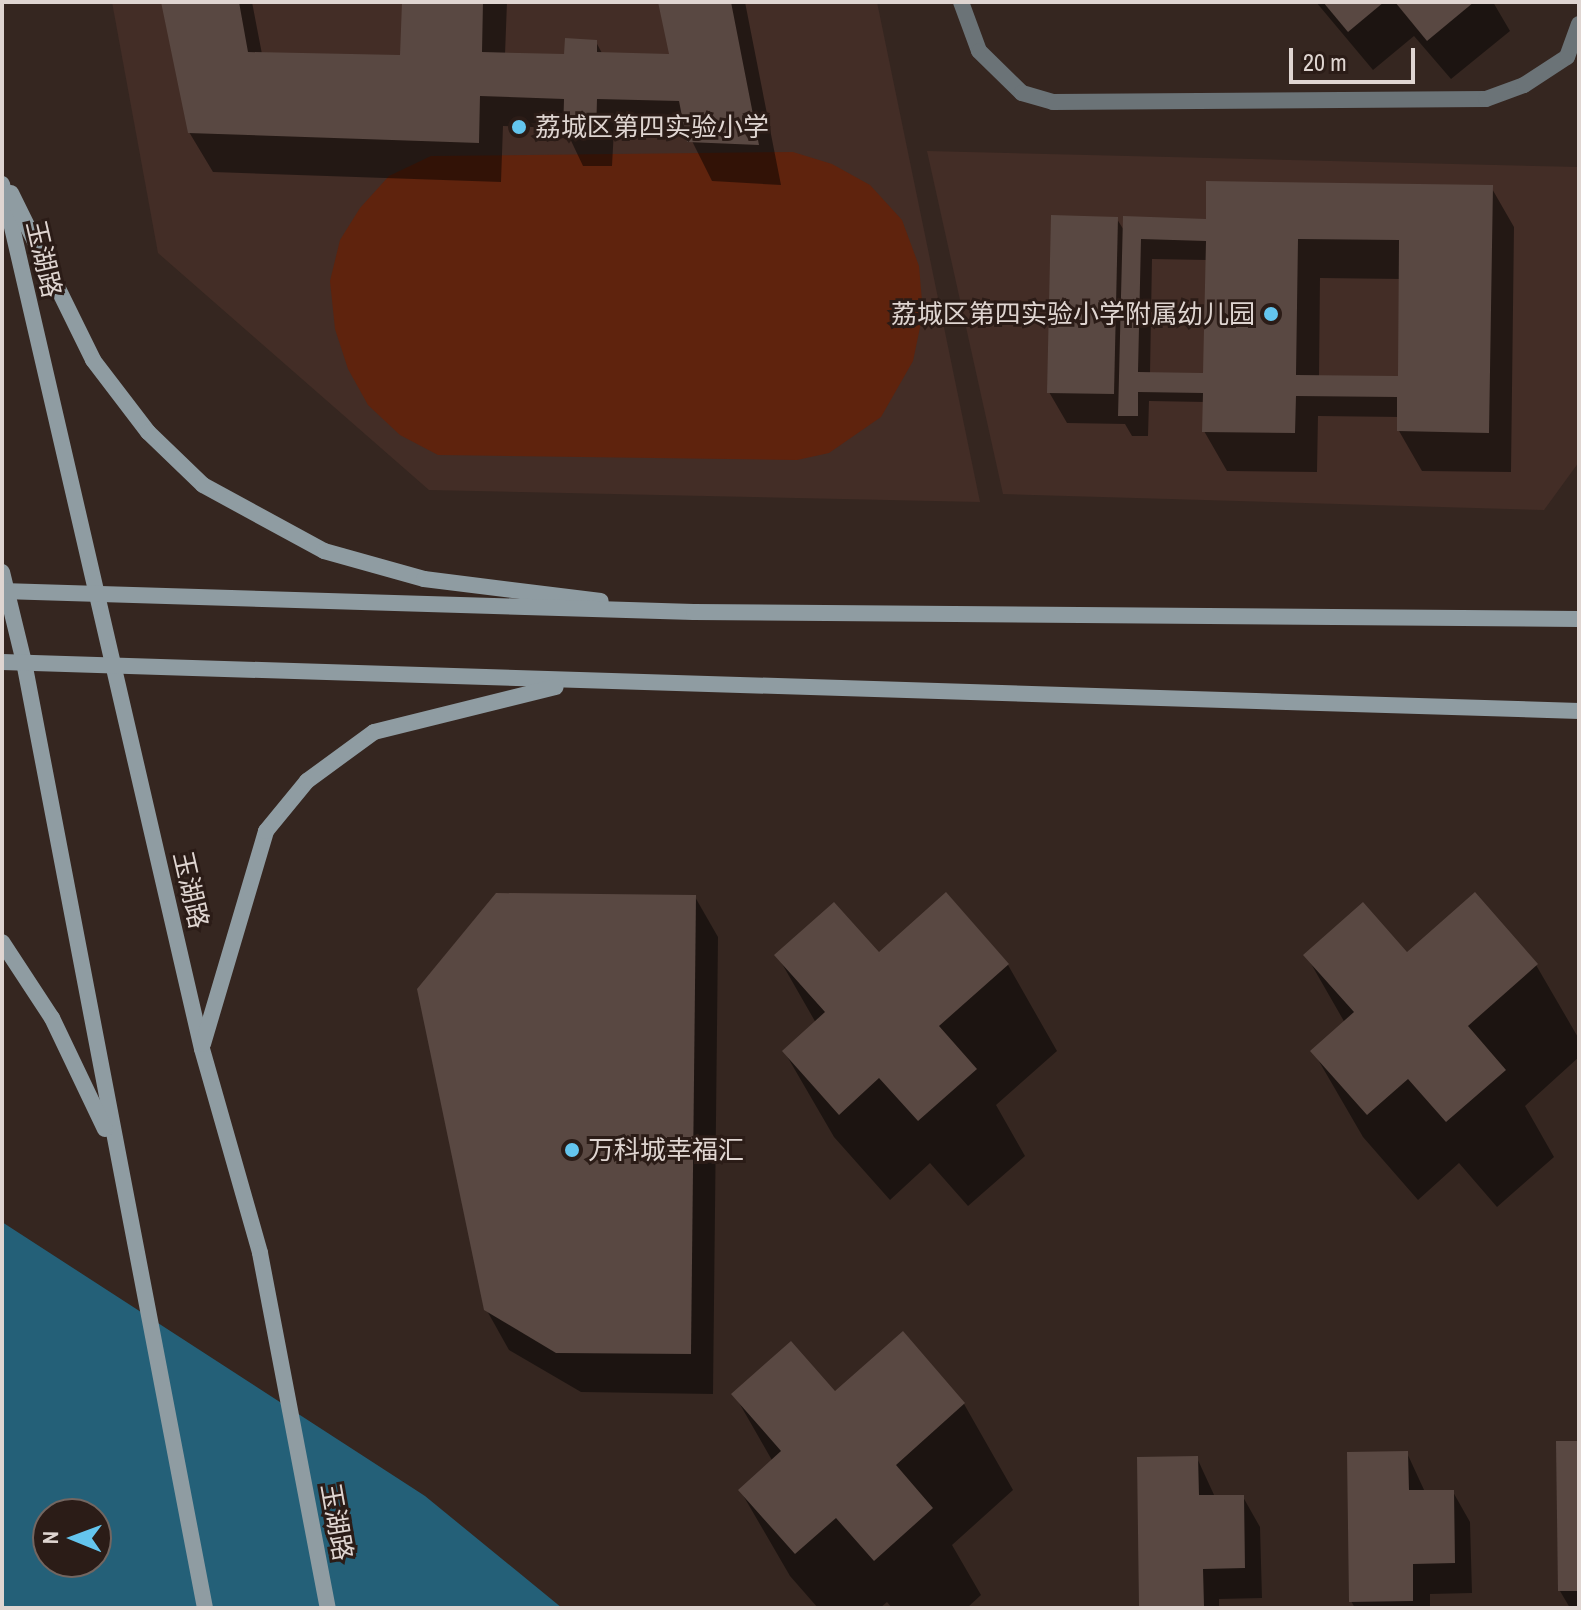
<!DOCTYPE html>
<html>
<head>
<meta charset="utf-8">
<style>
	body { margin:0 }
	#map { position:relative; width:1581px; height:1610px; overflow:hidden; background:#352620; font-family:"Archivo Narrow","Noto Sans SC",sans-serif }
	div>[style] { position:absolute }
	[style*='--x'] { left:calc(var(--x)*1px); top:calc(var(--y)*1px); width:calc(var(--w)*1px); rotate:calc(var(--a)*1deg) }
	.built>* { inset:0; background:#432d26 }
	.green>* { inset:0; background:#5f230d }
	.water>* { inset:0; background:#246078 }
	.shadow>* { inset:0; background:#0007 }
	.building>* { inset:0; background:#594842 }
	.lane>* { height:16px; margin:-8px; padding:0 8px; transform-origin:8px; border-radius:8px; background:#6b7377 }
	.secondary>* { height:16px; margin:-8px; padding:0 8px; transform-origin:8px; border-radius:8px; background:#8f9ca2 }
	.dots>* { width:22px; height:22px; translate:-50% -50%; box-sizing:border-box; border:4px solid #2b1c17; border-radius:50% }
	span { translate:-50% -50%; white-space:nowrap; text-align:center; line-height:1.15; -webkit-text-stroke:6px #2b1c17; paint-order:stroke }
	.poi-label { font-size:26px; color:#dfd5d1 }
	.left { translate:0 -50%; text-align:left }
	.right { translate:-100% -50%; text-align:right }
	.street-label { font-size:26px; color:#dfd5d1 }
	.frame { position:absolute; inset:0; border:4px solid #dfd5d1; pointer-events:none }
	.north { position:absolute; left:32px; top:1498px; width:80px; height:80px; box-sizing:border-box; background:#2b1c17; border:2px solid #736661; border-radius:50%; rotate:271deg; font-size:22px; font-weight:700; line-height:32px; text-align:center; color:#dfd5d1 }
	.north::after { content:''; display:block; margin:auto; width:28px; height:36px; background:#64c5ee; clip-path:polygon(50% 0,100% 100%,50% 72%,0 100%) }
	.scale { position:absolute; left:1289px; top:48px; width:126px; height:36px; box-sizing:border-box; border:4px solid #dfd5d1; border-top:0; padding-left:10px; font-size:24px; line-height:28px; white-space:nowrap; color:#dfd5d1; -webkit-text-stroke:6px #2b1c17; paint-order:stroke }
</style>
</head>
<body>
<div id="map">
	<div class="built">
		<div style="clip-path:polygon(112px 2px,877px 2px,980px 502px,429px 490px,158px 253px)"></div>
		<div style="clip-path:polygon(927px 151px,1579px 167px,1579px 462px,1544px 510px,1003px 494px)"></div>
	</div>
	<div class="green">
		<div style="clip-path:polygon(793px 152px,832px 164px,870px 185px,902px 220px,919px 266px,923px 313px,913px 361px,881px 417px,829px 453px,797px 460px,438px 455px,400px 435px,368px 405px,348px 369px,335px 329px,330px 281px,340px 240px,360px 208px,389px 176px,431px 156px)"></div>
	</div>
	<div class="water">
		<div style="clip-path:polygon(evenodd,2px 1222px,425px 1496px,562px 1608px,2px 1608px,2px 1222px,48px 1514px,96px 1514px,96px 1562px,48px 1562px,48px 1514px)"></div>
	</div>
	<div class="shadow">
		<div style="clip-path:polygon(163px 2px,252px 2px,262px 54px,402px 57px,404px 2px,507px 2px,505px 55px,566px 56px,596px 42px,603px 55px,671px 56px,660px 2px,745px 2px,781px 185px,712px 181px,687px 131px,614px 129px,612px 166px,583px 166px,565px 128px,503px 126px,501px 182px,213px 172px,189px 132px)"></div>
		<div style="clip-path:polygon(1316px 2px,1493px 2px,1510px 31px,1451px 79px,1414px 36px,1373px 70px)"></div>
		<div style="clip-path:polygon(evenodd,1491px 187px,1514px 227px,1511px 472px,1422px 471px,1399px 431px,1399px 417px,1318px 416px,1317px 472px,1227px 471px,1204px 431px,1205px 402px,1149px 401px,1148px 436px,1132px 436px,1125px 424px,1067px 423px,1049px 392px,1117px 219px,1125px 232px,1491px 187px,1152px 259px,1207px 260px,1205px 375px,1150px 374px,1152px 259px,1491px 187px,1320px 278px,1401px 279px,1399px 378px,1319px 377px,1320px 278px)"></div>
		<div style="clip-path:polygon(695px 897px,718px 937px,713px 1394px,581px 1392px,509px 1350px,486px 1309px)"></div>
		<div style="clip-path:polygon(777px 955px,878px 955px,1008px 965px,1057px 1051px,996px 1105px,1025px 1156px,968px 1206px,930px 1163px,890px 1200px,834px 1137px,784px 1051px,816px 1023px)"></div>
		<div style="clip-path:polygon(1306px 955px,1536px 965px,1579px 1039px,1579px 1057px,1525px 1106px,1554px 1157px,1497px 1207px,1459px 1163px,1418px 1200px,1363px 1137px,1313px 1051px,1345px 1023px)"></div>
		<div style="clip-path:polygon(734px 1394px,835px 1394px,964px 1404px,1013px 1490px,952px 1545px,981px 1595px,967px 1608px,892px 1608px,887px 1602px,880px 1608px,818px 1608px,790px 1576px,740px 1490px,773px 1462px)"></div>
		<div style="clip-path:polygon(1579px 1443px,1579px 1608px,1570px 1608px,1560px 1591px)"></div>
		<div style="clip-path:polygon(1407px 1453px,1425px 1492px,1453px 1492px,1470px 1522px,1472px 1593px,1430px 1594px,1430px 1608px,1355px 1608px,1351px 1601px)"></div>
		<div style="clip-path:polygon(1197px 1458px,1215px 1497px,1243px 1497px,1260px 1527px,1262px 1598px,1219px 1599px,1219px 1608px,1142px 1608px)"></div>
	</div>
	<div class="building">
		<div style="clip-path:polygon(161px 2px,239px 2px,248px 52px,400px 55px,402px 2px,483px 2px,482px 52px,564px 54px,565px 38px,597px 40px,597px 52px,669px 54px,658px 2px,731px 2px,759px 145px,687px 142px,679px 101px,597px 99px,596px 136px,563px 136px,564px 99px,480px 96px,479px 143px,188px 133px)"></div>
		<div style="clip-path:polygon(1323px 2px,1384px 2px,1348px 32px)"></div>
		<div style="clip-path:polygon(1395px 2px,1474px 2px,1427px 41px)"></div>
		<div style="clip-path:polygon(evenodd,1206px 181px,1493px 185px,1489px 433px,1397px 431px,1397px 397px,1296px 396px,1295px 433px,1202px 432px,1203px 393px,1138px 392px,1138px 416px,1118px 416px,1123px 216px,1206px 219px,1206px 181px,1141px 239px,1206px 241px,1203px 373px,1138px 372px,1141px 239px,1206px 181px,1298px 239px,1399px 240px,1398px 376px,1296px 375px,1298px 239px)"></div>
		<div style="clip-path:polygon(1051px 215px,1118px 217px,1114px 394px,1047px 393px)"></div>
		<div style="clip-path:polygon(946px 892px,1009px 964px,939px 1026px,977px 1069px,918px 1121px,879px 1078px,839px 1115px,782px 1051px,825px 1012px,774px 955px,834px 902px,879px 952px)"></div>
		<div style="clip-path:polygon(1475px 892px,1538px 964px,1468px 1026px,1506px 1070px,1446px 1122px,1408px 1079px,1367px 1115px,1310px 1051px,1354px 1012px,1303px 955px,1363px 902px,1407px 952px)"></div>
		<div style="clip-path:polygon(496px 893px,696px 895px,691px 1354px,556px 1353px,484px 1310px,417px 989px)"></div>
		<div style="clip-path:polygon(903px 1331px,965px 1403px,896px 1465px,933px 1508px,874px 1561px,836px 1518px,795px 1554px,738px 1490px,781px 1451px,731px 1394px,791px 1341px,835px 1391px)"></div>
		<div style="clip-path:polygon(1556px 1441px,1579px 1441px,1579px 1591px,1558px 1591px)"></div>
		<div style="clip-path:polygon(1408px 1451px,1409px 1490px,1454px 1490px,1455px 1563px,1413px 1564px,1413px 1601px,1349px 1602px,1347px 1452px)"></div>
		<div style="clip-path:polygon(1198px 1456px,1199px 1495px,1244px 1495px,1245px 1568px,1203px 1569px,1204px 1606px,1139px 1607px,1137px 1457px)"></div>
	</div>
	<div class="lane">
		<div style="--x:961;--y:2;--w:52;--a:69.8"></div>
		<div style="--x:979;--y:51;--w:60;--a:44.3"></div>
		<div style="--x:1022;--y:93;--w:32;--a:16"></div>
		<div style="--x:1053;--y:102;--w:433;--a:-0.4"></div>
		<div style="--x:1486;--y:99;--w:40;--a:-20.2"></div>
		<div style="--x:1524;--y:85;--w:51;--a:-33.1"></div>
		<div style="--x:1567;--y:57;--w:35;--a:-70"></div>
	</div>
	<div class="secondary">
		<div style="--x:2;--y:184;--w:888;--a:76.98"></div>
		<div style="--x:202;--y:1049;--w:212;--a:74.1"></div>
		<div style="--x:260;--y:1253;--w:361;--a:79.2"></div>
		<div style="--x:11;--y:193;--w:186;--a:63.8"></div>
		<div style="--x:93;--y:360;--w:91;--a:52.6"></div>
		<div style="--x:148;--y:432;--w:76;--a:43.9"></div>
		<div style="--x:203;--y:485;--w:138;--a:28.6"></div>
		<div style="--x:324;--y:551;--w:104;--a:15.6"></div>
		<div style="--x:424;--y:579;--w:178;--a:7.1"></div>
		<div style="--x:2;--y:572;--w:93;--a:76.3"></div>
		<div style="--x:24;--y:662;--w:963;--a:79.17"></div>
		<div style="--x:2;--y:591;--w:692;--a:1.74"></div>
		<div style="--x:694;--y:612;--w:885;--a:0.45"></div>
		<div style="--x:2;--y:662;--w:1578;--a:1.78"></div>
		<div style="--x:2;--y:942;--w:91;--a:56.7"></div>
		<div style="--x:52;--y:1018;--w:123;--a:64.5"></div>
		<div style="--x:203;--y:1044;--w:222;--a:-73.5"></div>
		<div style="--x:266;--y:831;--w:65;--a:-50.6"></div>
		<div style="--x:307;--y:781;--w:83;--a:-36.2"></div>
		<div style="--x:374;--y:732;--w:187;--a:-13.9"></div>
	</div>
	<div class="dots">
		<div style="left:519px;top:127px;background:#64c5ee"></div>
		<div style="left:1271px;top:314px;background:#64c5ee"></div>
		<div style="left:572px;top:1150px;background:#64c5ee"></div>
	</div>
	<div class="poi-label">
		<span class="left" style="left:535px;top:127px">荔城区第四实验小学</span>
		<span class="right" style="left:1255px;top:314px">荔城区第四实验小学附属幼儿园</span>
		<span class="left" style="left:588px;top:1150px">万科城幸福汇</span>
	</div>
	<div class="street-label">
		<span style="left:44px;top:259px;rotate:77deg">玉湖路</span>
		<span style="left:191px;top:890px;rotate:77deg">玉湖路</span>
		<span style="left:337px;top:1522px;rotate:80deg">玉湖路</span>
	</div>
	<div class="frame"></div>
	<div class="north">N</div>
	<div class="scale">20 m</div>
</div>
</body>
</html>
